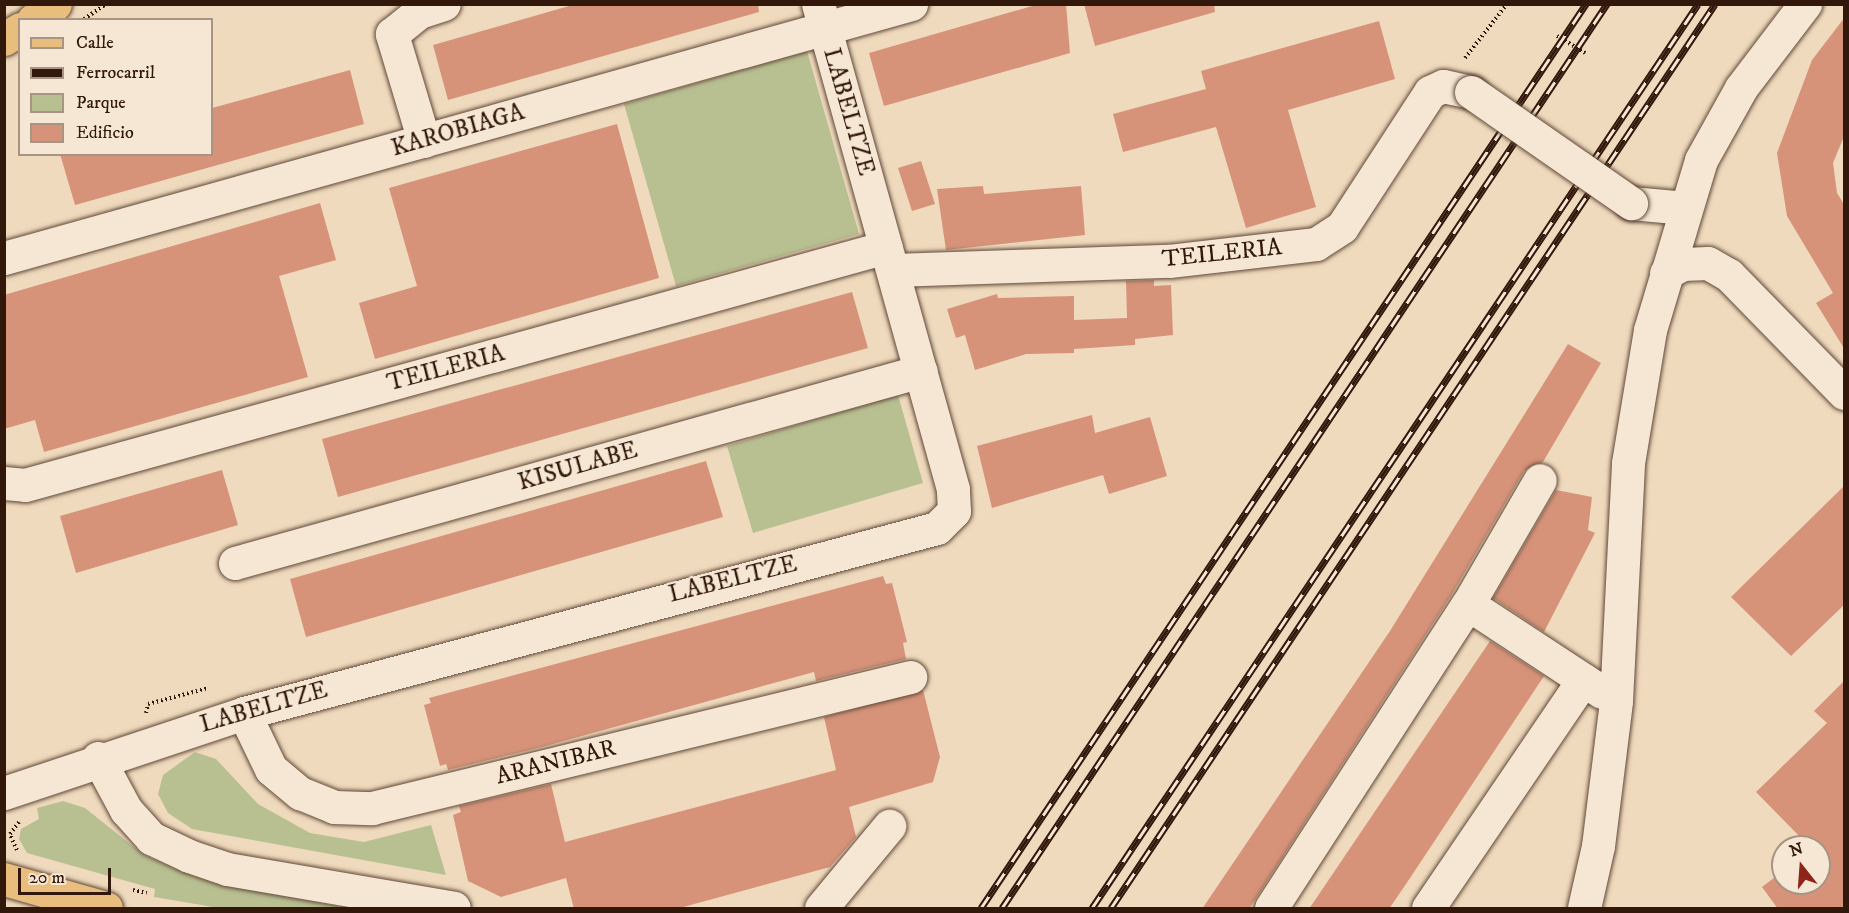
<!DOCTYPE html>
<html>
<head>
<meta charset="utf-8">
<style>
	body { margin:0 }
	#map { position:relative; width:1849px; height:913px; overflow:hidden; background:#efdabd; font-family:"IM FELL DW Pica",serif }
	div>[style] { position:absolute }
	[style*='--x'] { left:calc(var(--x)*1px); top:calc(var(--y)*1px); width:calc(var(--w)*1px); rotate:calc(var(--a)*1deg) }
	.green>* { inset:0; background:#b8c092 }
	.building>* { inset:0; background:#d6937a }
	.path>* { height:4px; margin-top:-2px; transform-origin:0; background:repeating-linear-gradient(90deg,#32170b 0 1.5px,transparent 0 4.5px) }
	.roads { filter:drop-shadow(0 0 2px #614838) drop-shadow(0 0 2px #614838) }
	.minor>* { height:33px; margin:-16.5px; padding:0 16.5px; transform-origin:16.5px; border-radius:16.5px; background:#f5e7d4 }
	.major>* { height:33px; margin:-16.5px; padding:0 16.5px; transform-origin:16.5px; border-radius:16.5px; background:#e8bd7e }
	.rail>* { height:7px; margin-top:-3.5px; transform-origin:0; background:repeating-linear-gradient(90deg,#f5e7d4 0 14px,#32170b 0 28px); box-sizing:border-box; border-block:2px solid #32170b }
	.bridges { filter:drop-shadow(0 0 2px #614838) drop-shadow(0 0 2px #614838) }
	.minor-bridge>* { height:33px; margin:-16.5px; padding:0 16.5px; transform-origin:16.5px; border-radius:16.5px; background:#f5e7d4 }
	span { translate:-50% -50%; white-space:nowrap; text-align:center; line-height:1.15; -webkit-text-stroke:4.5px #f5e7d4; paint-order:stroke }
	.street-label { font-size:24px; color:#32170b }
	.frame { position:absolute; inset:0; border:6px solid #32170b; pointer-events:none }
	.legend { position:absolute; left:18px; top:18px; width:195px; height:138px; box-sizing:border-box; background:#f5e7d4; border:2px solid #a79484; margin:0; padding:8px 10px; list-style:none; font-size:18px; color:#32170b }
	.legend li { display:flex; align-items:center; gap:12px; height:30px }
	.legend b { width:30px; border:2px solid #a79484 }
	.north { position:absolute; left:1771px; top:835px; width:60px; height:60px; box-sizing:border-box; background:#f5e7d4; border:2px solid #a79484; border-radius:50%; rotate:343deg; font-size:16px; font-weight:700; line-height:24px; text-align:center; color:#32170b }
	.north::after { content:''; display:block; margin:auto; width:21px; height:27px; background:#8f2418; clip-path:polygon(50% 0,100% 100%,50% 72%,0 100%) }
	.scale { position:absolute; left:18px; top:868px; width:93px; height:27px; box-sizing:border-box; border:3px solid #32170b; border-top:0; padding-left:8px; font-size:18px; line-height:21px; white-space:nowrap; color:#32170b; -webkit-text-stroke:4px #f5e7d4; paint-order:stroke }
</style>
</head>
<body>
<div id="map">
	<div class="green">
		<div style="clip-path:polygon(807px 51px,859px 234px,676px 286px,624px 104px)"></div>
		<div style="clip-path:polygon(898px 395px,923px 483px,753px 533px,727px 446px)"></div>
		<div style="clip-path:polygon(195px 752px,216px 759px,258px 804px,310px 833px,364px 842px,431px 825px,446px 875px,192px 829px,168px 813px,158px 794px,163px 775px)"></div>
		<div style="clip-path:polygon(63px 801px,85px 808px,144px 855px,178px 870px,215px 883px,347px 908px,219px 908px,154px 897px,155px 889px,27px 853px,19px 839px,21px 829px,39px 819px,37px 808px)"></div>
	</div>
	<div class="building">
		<div style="clip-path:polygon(576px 4px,758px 4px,759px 12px,448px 100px,433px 45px)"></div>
		<div style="clip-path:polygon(1039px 4px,1066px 4px,1070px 53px,884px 106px,869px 53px)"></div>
		<div style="clip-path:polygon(1084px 4px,1214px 4px,1215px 12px,1095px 46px)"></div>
		<div style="clip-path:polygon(1845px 17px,1845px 134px,1833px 163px,1837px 193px,1845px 206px,1845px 350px,1816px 303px,1833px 293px,1787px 216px,1777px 153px,1812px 60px)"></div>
		<div style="clip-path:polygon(1379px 21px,1395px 79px,1288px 110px,1316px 207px,1246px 228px,1216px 127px,1123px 152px,1113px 114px,1206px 89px,1201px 71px)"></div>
		<div style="clip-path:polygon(350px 70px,364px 124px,75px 205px,60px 154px,212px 154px,212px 108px)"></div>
		<div style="clip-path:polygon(617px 124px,659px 278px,375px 359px,359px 303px,417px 286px,389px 188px)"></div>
		<div style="clip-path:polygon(921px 161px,935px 204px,912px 211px,898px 168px)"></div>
		<div style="clip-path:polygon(983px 186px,984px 194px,1081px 186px,1085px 235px,946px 250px,937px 189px)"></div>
		<div style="clip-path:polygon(320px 203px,336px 260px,279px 276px,308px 377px,44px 452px,35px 420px,4px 429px,4px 295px)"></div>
		<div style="clip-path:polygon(1154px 280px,1154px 286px,1171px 285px,1173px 335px,1135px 339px,1135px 345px,1074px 349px,1074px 353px,1026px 354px,975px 370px,965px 335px,956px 338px,947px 309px,997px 294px,998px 298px,1074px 296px,1074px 320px,1127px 318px,1126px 281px)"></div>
		<div style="clip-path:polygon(852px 292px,868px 348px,338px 497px,322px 439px)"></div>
		<div style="clip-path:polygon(1568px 344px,1601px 363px,1543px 462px,1524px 471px,1452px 594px,1249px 909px,1202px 909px,1390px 631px)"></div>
		<div style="clip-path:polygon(1092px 415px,1095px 433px,1150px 417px,1167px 476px,1109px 494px,1103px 475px,992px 508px,977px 446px)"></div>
		<div style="clip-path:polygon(706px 461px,723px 517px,306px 637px,290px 579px)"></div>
		<div style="clip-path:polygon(222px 470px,238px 525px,76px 573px,60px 516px)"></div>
		<div style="clip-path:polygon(1845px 485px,1845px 604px,1791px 656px,1731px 597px)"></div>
		<div style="clip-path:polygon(1556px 490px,1592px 497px,1588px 530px,1595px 533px,1544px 632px,1493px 598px)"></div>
		<div style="clip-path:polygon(883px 576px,886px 584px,892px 583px,907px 642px,903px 643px,906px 659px,816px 681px,814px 672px,542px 747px,448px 770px,446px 764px,440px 766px,424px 705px,431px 703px,429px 698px)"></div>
		<div style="clip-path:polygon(1490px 641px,1544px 676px,1410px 878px,1389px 909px,1309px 909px)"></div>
		<div style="clip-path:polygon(1845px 680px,1845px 909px,1778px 909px,1762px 887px,1783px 871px,1783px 883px,1819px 883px,1819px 847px,1810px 847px,1756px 792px,1827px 723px,1814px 711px)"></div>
		<div style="clip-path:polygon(923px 690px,940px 757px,933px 782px,849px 807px,856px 837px,830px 867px,676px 909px,574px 909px,566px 878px,501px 897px,468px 881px,453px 815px,461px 812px,459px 806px,551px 784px,565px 842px,836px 770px,824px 717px)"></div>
	</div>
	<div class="path">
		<div style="--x:84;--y:19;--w:27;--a:-34"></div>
		<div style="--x:1557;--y:36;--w:33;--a:31"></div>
		<div style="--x:1465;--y:58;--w:68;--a:-52.1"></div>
		<div style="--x:146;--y:713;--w:9;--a:-77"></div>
		<div style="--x:148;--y:704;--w:62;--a:-14.9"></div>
		<div style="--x:17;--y:850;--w:17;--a:-114"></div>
		<div style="--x:10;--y:834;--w:15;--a:-53"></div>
		<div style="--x:133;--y:890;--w:14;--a:12"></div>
	</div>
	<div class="roads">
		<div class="minor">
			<div style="--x:424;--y:141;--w:112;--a:-106.7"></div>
			<div style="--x:392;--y:34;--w:35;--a:-39"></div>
			<div style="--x:419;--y:12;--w:26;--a:-18"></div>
			<div style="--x:1631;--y:203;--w:55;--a:5.2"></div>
			<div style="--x:4;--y:258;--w:942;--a:-15.64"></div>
			<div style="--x:893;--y:270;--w:276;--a:-1.9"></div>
			<div style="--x:1169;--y:261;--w:148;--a:-6.6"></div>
			<div style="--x:1316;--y:244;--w:31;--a:-33"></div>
			<div style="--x:1342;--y:227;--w:161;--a:-56.9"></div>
			<div style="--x:1430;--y:92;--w:14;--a:-25"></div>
			<div style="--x:1443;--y:86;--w:29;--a:12"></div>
			<div style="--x:1666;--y:273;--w:18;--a:-29"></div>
			<div style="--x:1682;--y:264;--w:26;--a:-2"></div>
			<div style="--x:1708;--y:263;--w:24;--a:30"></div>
			<div style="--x:1729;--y:275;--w:165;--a:45.7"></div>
			<div style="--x:4;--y:483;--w:21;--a:5"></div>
			<div style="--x:25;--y:485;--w:893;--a:-15.45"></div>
			<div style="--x:235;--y:563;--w:712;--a:-15.64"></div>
			<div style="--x:1468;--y:604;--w:160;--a:33.3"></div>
			<div style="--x:244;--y:713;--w:62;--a:64.3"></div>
			<div style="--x:271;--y:769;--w:38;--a:40"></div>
			<div style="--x:300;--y:793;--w:37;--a:22"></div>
			<div style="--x:334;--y:807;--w:38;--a:2"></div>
			<div style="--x:372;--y:808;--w:554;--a:-13.68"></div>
			<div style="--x:98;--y:758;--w:59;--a:61.7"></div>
			<div style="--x:126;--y:810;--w:38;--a:48"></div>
			<div style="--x:151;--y:838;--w:42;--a:25.3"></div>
			<div style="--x:189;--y:856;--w:40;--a:18.9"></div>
			<div style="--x:227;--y:869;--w:230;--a:9.7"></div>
			<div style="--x:4;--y:793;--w:253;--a:-18.4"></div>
			<div style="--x:244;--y:713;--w:717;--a:-14.95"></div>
			<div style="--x:937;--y:528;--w:24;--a:-45"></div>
			<div style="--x:954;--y:511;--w:22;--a:-93"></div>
			<div style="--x:953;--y:489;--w:503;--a:-105.55"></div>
			<div style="--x:821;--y:908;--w:107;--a:-50.3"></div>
			<div style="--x:1271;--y:908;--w:362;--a:-57.1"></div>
			<div style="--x:1468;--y:604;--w:143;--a:-59.9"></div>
			<div style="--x:1428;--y:908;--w:276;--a:-55.8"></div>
			<div style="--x:1584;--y:908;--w:64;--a:-77.3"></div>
			<div style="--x:1598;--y:846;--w:146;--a:-82.9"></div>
			<div style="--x:1616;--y:701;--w:238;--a:-87.1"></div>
			<div style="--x:1628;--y:463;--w:135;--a:-80.6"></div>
			<div style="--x:1650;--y:330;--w:177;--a:-73.3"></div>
			<div style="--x:1701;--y:160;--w:82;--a:-60.9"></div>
			<div style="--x:1741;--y:88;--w:106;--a:-52.7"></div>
		</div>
		<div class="major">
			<div style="--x:33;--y:20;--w:27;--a:-36"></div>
			<div style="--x:4;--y:39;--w:19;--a:-32"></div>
			<div style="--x:4;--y:879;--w:106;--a:15.9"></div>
		</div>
	</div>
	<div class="rail">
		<div style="--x:981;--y:908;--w:1088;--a:-56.21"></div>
		<div style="--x:1002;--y:908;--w:1088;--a:-56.21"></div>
		<div style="--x:1092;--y:908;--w:1088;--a:-56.16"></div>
		<div style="--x:1111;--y:908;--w:1087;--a:-56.25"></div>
	</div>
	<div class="bridges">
		<div class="minor-bridge">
			<div style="--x:1471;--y:92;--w:195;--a:34.8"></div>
		</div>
	</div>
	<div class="street-label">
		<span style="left:848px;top:112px;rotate:74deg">LABELTZE</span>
		<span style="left:458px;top:131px;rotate:-16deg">KAROBIAGA</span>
		<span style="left:1222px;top:254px;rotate:-6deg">TEILERIA</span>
		<span style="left:446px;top:369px;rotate:-15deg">TEILERIA</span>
		<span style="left:578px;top:467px;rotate:-16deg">KISULABE</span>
		<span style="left:733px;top:580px;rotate:-14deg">LABELTZE</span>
		<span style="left:264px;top:708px;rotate:-16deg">LABELTZE</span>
		<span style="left:556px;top:763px;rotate:-14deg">ARANIBAR</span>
	</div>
	<div class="frame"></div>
	<ul class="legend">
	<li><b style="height:8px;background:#e8bd7e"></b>Calle</li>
	<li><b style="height:8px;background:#32170b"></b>Ferrocarril</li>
	<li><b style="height:16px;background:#b8c092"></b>Parque</li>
	<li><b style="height:16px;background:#d6937a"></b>Edificio</li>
	</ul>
	<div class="north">N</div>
	<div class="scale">20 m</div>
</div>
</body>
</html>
